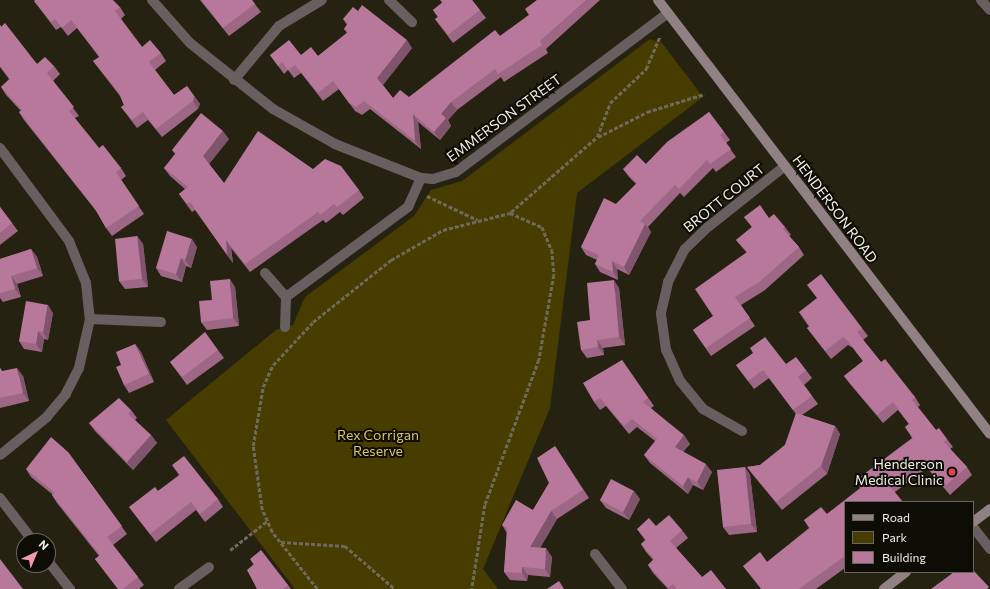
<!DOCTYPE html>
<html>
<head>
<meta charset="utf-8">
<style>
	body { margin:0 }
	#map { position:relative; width:990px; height:589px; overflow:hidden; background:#252212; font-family:Commissioner,sans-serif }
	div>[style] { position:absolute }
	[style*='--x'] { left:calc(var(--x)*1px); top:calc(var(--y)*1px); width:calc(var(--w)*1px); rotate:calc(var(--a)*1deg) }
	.green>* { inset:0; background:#483d00 }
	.path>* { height:2.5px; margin-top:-1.25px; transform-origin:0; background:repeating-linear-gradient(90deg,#6d6a5d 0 4px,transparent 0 6px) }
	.street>* { height:10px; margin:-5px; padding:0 5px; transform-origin:5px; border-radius:5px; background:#685f60 }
	.secondary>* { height:10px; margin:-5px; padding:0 5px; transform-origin:5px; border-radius:5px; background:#918184 }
	.wall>* { inset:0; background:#9d6785 }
	.shaded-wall>* { inset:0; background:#80546c }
	.building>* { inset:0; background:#b7789b }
	.dots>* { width:11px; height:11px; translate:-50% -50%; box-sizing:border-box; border:2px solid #0d0c05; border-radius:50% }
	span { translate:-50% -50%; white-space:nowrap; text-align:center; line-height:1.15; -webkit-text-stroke:4px #0d0c05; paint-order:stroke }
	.street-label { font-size:14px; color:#f1efe5 }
	.park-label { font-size:14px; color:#d8c564 }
	.poi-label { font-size:14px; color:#f1efe5 }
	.right { translate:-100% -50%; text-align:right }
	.legend { position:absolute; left:844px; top:501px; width:130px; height:72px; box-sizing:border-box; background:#0d0c05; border:1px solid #68675f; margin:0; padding:5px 7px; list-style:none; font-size:12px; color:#f1efe5 }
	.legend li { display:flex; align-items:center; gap:8px; height:20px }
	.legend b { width:20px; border:1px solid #68675f }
	.north { position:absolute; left:16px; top:533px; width:40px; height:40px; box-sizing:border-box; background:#0d0c05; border:1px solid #68675f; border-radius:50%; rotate:44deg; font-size:11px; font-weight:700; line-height:16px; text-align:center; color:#f1efe5 }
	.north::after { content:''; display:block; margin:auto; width:14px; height:18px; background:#f19ab3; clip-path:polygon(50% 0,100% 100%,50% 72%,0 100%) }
</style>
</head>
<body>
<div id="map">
	<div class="green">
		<div style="clip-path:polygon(650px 39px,662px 43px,703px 97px,577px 193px,550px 408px,483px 569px,498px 589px,295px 589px,166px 420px,276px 330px,293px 325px,305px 297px,414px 216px,431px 190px,462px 181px)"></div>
	</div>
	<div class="path">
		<div style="--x:598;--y:137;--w:55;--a:-27"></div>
		<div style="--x:647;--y:112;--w:60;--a:-17.5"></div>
		<div style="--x:427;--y:196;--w:56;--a:25.2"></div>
		<div style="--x:511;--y:212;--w:114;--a:-41.1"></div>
		<div style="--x:597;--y:137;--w:36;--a:-69"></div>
		<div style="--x:610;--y:103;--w:50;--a:-43.4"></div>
		<div style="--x:646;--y:69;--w:36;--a:-67"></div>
		<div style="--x:281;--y:542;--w:64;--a:3.6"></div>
		<div style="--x:345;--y:546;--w:66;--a:40.7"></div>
		<div style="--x:230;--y:550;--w:46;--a:-37.9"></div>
		<div style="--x:317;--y:589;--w:73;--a:-128.3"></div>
		<div style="--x:272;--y:532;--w:24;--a:-114"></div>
		<div style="--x:262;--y:510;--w:65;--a:-98"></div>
		<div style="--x:253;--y:446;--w:60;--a:-80.4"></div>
		<div style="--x:263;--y:387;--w:24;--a:-66"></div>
		<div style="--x:273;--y:365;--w:59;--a:-47.1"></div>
		<div style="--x:313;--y:322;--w:100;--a:-38.5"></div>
		<div style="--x:391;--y:260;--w:60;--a:-30"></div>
		<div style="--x:443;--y:230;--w:69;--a:-14.2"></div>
		<div style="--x:510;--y:213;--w:35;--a:24"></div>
		<div style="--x:542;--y:227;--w:25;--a:67"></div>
		<div style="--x:552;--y:250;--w:25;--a:85"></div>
		<div style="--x:554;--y:275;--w:86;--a:100"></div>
		<div style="--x:539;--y:360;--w:155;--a:110.4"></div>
		<div style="--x:485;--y:505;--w:85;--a:98.8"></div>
	</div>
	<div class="street">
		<div style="--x:152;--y:0;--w:57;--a:48.5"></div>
		<div style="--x:190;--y:43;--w:106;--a:38.5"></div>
		<div style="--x:273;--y:109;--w:71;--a:29.4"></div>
		<div style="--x:335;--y:144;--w:92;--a:21.6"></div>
		<div style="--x:421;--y:178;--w:12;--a:5"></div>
		<div style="--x:433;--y:179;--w:24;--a:-17"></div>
		<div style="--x:456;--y:172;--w:265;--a:-36.9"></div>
		<div style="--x:389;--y:0;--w:32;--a:44"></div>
		<div style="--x:981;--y:0;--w:13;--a:48"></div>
		<div style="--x:234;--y:80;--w:70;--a:-50.2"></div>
		<div style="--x:279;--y:26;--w:50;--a:-31.2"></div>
		<div style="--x:0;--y:148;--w:116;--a:53.4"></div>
		<div style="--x:69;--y:241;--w:45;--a:68"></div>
		<div style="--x:86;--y:283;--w:36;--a:84"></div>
		<div style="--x:90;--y:319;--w:50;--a:102.7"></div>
		<div style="--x:79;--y:368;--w:29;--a:117"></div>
		<div style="--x:66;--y:394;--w:30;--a:130"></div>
		<div style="--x:47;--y:417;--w:60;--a:141"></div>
		<div style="--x:265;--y:273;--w:32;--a:49"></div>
		<div style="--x:90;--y:319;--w:71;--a:2.4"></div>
		<div style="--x:285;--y:327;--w:30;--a:-88"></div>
		<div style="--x:286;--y:297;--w:152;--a:-36.4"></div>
		<div style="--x:408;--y:207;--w:32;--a:-66"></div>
		<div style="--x:742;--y:431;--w:45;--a:-150.6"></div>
		<div style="--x:703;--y:409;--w:36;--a:-129"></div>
		<div style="--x:680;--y:381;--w:34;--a:-114"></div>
		<div style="--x:666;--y:350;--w:37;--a:-98"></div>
		<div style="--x:661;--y:313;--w:32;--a:-77"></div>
		<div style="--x:668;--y:282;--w:37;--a:-63"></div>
		<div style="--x:685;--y:249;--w:32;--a:-44"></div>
		<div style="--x:708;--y:227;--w:98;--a:-38.4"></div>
		<div style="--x:0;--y:498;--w:54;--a:52.5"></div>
		<div style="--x:973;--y:527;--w:28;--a:52"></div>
		<div style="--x:595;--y:554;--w:44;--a:52.4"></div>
		<div style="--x:48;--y:561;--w:36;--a:52"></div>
		<div style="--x:179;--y:589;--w:37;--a:-36"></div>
	</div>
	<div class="secondary">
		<div style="--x:658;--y:0;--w:546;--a:52.58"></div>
		<div style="--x:973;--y:522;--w:21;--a:-37"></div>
		<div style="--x:884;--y:589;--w:28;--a:-38"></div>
	</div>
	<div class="wall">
		<div style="clip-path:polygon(200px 0,252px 0,261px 12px,229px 36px)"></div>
		<div style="clip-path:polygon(440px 0,472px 0,486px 18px,453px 43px,435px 19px,438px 17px,433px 10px,442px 3px)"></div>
		<div style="clip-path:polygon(537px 0,600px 0,546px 49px,548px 53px,504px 82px,501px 77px,457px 110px,448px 120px,451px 126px,440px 140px,418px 122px,421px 149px,370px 109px,362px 115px,355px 111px,339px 89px,323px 101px,301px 73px,294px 78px,288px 70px,284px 74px,270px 55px,301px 55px,318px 56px,347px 33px,344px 29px,347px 25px,343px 19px,412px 48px,383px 85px,393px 98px,409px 97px,500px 36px,529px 15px)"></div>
		<div style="clip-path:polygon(34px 1px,120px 7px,125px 15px,121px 19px,142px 47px,161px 53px,166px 61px,155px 70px,174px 95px,187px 86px,200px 104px,198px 109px,162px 137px,148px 120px,137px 128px,121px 107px,124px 105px,120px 96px,93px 61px,99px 57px,77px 28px,68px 36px,61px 27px,56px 30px)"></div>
		<div style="clip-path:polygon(0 25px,37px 64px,54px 66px,60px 74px,53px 81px,79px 116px,75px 118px,99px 148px,121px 168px,126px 176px,121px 180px,144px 214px,112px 236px,106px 228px,97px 212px,24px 120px,19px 112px,21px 111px,6px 95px,1px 87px,9px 79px,0 67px)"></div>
		<div style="clip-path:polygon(709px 112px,730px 140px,726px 143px,736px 157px,716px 172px,713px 168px,684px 197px,680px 193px,648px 227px,651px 232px,629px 275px,617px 269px,618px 280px,600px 272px,595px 264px,597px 260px,586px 255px,581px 247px,616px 204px,636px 184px,629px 177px,623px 169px,646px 164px)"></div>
		<div style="clip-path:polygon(229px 139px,209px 164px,224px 183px,313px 169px,359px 190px,364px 198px,343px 215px,340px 212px,326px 223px,323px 220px,250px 272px,231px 248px,233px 263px,195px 210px,192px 212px,179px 194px,185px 189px,170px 176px,164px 168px,175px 154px,172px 150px)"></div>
		<div style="clip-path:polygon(0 207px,18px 231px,0 245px)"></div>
		<div style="clip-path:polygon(744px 217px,769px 218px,785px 227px,791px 235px,789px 236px,799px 247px,804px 255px,765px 290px,741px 305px,755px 326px,711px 356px,693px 330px,713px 316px,747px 253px,736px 240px,752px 227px)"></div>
		<div style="clip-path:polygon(137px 236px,143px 244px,148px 287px,125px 289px,119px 281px)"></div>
		<div style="clip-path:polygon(197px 247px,191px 268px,186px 266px,182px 282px,161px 276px,156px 268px)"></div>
		<div style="clip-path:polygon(31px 249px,37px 257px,43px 276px,17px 284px,21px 297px,3px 302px,0 298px,0 259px)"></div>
		<div style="clip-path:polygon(235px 287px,239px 326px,207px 330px,201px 322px,212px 300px)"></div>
		<div style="clip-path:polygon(619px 288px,625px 345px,603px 348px,604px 355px,587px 358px,581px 350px,590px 320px)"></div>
		<div style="clip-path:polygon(799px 312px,862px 328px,868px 336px,863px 340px,881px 362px,915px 397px,920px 405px,918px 407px,936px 430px,947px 439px,953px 447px,950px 449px,967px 467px,972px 475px,950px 495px,927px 468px,895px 492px,845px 502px,845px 568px,816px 589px,761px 589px,743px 566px,767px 562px,809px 528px,804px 520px,827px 514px,860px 488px,855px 481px,912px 438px,905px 427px,909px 424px,898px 410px,883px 423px,850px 384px,844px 376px,863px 361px,853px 348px,848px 345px,831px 359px,807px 328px,809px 327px)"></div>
		<div style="clip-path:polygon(53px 313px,48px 340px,44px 339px,42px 352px,24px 349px,19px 341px)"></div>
		<div style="clip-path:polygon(135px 344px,141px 352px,154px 382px,129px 393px,124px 385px,121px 365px)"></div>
		<div style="clip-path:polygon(218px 350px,224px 358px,187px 385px,170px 362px)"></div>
		<div style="clip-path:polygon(622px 360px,654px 406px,651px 408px,690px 444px,683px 452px,712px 472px,703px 490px,693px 485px,688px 494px,650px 463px,644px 455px,655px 441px,637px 427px,629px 434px,606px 406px,600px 410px,594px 402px)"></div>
		<div style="clip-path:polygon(786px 364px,806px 370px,812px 378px,804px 385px,818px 404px,802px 415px,835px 426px,840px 434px,827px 474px,782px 510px,753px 475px,747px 467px,760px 465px,785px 445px,796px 414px,769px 378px,754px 389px,736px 365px)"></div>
		<div style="clip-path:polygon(0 368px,2px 371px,23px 376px,29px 401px,0 408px)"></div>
		<div style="clip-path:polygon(131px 410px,137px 418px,135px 420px,151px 435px,157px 443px,133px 470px,95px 431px,89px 423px)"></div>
		<div style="clip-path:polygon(555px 446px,589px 498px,557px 519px,540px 548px,552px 557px,550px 577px,528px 575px,527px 581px,510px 580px,504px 572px,507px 533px,502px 525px,533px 510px,549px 483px)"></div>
		<div style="clip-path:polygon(68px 452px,127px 534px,113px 545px,144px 585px,139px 589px,118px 589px,95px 559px,99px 556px,57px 503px,52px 495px,52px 494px,31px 477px,26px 469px)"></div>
		<div style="clip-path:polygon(172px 465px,218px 499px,223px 507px,205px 522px,196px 510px,156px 542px,129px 507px,158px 491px,179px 475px)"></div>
		<div style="clip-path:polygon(745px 467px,750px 475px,757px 532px,729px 535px,723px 527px)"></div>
		<div style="clip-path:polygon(640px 499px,629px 520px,606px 508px,600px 500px)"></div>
		<div style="clip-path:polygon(656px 526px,682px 530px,688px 538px,676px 548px,702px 577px,726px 589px,668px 589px,653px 573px,648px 565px,653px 560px,646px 552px,641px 544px,645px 540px,637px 529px)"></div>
		<div style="clip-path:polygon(250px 559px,288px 585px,291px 589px,257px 589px,254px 565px)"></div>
	</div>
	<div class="shaded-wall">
		<div style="clip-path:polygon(407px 40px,412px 48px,382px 86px,377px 78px)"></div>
		<div style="clip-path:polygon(194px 96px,200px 104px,198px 109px,193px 101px)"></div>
		<div style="clip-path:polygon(451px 102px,457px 110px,448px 120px,451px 126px,440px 140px,434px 132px,441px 114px)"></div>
		<div style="clip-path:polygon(413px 114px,418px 122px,421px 149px,415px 141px)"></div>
		<div style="clip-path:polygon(223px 131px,229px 139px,209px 164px,203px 156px)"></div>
		<div style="clip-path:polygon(645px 224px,651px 232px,629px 275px,624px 267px)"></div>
		<div style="clip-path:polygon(137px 236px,143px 244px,148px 287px,142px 279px)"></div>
		<div style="clip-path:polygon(192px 239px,197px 247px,191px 268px,185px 260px)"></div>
		<div style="clip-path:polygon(226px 240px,231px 248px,233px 263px,227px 255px)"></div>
		<div style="clip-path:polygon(31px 249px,37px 257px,43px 276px,37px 268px)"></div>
		<div style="clip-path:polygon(181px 258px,186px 266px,182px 282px,176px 274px)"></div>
		<div style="clip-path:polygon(612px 261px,617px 269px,618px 280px,613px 272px)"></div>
		<div style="clip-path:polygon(11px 276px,17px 284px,21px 297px,15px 289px)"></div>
		<div style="clip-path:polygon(230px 279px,235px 287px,239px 326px,233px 318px)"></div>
		<div style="clip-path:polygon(614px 280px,619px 288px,625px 345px,619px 337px)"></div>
		<div style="clip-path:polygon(48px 305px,53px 313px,48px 340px,43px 332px)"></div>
		<div style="clip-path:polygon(38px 331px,44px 339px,42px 352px,36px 344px)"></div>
		<div style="clip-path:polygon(597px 340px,603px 348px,604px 355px,598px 347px)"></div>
		<div style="clip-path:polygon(135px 344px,141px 352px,154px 382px,149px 374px)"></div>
		<div style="clip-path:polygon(17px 368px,23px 376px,29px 401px,23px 393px)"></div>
		<div style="clip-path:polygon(835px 426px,840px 434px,827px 474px,821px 466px)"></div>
		<div style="clip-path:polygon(151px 435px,157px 443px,133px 470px,127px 462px)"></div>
		<div style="clip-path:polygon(684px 435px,690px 444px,680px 455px,675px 447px)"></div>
		<div style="clip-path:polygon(706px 464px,712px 472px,703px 490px,697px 482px)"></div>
		<div style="clip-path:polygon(745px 467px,750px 475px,757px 532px,751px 524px)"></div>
		<div style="clip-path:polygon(688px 477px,693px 485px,688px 494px,683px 486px)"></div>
		<div style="clip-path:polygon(634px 491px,640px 499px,629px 520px,623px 512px)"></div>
		<div style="clip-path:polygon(551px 511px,557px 519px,536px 555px,530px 547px)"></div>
		<div style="clip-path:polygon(546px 548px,552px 557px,550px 577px,545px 569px)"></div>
		<div style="clip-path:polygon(522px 567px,528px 575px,527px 581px,522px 573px)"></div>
	</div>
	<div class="building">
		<div style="clip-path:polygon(35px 0,113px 0,120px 7px,115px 11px,142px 47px,150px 40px,161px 53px,149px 62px,174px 95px,187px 86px,194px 96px,193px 101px,156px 129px,143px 112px,132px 120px,121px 107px,124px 105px,119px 93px,93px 61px,100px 57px,71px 20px,62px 28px,55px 19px,51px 22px,34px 1px)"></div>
		<div style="clip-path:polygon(201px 0,252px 0,255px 4px,223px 28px)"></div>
		<div style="clip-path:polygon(441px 0,472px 0,480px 10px,448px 35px,435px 19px,438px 17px,433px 10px,443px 2px)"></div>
		<div style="clip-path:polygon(537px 0,586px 0,540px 41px,542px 45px,498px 74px,495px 69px,451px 102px,441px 114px,446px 118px,434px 132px,413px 114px,415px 141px,364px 101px,356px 107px,349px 103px,333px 81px,318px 93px,295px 65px,288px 70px,282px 62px,278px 66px,270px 55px,289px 40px,301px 55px,311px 47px,318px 56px,348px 32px,344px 29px,348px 23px,343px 19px,353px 7px,358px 11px,362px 5px,407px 40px,377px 78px,393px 98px,400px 90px,409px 97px,495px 30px,500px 36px,529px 15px,525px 9px)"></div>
		<div style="clip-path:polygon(5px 23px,37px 64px,45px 57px,54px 66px,47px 73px,74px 107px,69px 111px,99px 148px,103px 145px,121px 168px,116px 172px,139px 206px,106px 228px,95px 209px,19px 112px,22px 110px,1px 87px,10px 79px,0 66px,0 25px,1px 27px)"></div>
		<div style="clip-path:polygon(709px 112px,724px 132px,720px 135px,731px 149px,710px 164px,707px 160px,679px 189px,675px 185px,640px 221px,645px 224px,624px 267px,612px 261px,613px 272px,595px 264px,599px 255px,581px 247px,604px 198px,616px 204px,637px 183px,623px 169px,637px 155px,646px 164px,667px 142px)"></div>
		<div style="clip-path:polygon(201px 113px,223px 131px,203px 156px,224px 183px,258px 131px,313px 169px,325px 159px,341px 166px,359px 190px,337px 207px,334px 204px,320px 215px,318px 212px,245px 264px,226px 240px,227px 255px,190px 202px,187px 204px,179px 194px,188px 187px,164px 168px,176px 153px,172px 150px)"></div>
		<div style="clip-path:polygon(760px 205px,769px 218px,774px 214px,785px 227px,783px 229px,799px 247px,759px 282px,735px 297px,750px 318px,706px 348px,693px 330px,713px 316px,695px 289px,747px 252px,736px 240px,752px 227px,744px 217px)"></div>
		<div style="clip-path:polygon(0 207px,12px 223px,0 233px)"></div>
		<div style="clip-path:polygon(167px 231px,192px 239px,185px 260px,181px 258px,176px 274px,156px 268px)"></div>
		<div style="clip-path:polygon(137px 236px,142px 279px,119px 281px,115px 239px)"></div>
		<div style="clip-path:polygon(31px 249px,37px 268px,11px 276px,15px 289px,0 293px,0 259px)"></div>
		<div style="clip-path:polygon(821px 274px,862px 328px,857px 332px,881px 362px,885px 359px,915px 397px,912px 400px,936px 430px,939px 428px,947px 439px,944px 442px,967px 467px,944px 487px,921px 460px,889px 485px,903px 502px,845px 502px,845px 556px,799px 589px,762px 589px,743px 566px,760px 552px,767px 562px,810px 528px,804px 520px,821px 507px,827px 514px,861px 488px,855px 481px,913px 438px,905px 427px,909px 424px,893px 402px,877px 415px,844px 376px,863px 361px,847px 340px,843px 337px,825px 351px,807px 328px,810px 326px,799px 312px,817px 298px,807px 285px)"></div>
		<div style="clip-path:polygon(230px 279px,233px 318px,201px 322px,199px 301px,212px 300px,210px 281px)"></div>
		<div style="clip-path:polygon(614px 280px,619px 337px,597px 340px,598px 347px,581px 350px,577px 322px,590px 320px,587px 283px)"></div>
		<div style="clip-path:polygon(26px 301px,48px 305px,43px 332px,38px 331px,36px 344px,19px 341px)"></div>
		<div style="clip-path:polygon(205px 332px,218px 350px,182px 377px,170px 362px)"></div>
		<div style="clip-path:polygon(765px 337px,786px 364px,796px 357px,806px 370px,798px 377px,812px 396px,793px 410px,763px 370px,748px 381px,736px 365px,753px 353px,750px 348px)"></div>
		<div style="clip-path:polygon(135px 344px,149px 374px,124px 385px,116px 367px,121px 365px,116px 352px)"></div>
		<div style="clip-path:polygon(622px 360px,648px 398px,643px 402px,684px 435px,675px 447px,706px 464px,697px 482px,688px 477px,683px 486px,644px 455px,657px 439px,632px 419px,624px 426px,600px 398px,594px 402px,583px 383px)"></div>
		<div style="clip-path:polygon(0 368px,2px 371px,17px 368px,23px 393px,0 398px)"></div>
		<div style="clip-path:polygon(119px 398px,131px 410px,128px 414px,151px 435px,127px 462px,89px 423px)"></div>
		<div style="clip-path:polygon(796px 413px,835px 426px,821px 466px,776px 502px,747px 467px,760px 465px,785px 445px)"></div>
		<div style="clip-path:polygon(51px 437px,68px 452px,122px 526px,107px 537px,138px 577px,123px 589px,118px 589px,95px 559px,100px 555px,52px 495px,55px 493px,26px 469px)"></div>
		<div style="clip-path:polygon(555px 446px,583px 490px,551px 511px,530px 547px,546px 548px,545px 569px,522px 567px,522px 573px,504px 572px,507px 528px,502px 525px,516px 500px,533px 510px,549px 483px,537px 458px)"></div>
		<div style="clip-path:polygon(184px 456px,218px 499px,200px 514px,191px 502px,150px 534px,129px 507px,155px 487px,158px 491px,180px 475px,172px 465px)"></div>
		<div style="clip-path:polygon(745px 467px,751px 524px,723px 527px,717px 470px)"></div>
		<div style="clip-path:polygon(611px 479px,634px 491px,623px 512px,600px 500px)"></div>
		<div style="clip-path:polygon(669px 515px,682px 530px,670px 541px,702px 577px,711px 570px,726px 589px,677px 589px,673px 584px,668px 588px,648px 565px,654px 559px,641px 544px,646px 540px,637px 529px,649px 518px,656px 526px)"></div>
		<div style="clip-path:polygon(261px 550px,288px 585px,283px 589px,257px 589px,247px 570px,254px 564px,250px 559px)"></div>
		<div style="clip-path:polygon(0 559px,23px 589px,0 589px)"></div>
		<div style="clip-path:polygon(973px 570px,989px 587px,987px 589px,931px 589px,954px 572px,973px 572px)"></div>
		<div style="clip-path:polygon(559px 581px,564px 589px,547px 589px)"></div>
	</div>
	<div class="dots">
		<div style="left:952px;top:472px;background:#e0444e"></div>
	</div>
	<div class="street-label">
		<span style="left:504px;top:118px;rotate:-36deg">EMMERSON STREET</span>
		<span style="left:724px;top:198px;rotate:-39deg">BROTT COURT</span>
		<span style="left:835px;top:209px;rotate:53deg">HENDERSON ROAD</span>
	</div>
	<div class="park-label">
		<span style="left:378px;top:443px">Rex Corrigan<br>Reserve</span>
	</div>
	<div class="poi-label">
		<span class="right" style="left:943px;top:472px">Henderson<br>Medical Clinic</span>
	</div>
	<ul class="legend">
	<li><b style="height:5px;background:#918184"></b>Road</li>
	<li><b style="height:11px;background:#483d00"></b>Park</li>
	<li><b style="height:11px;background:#b7789b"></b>Building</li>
	</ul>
	<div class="north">N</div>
</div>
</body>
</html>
